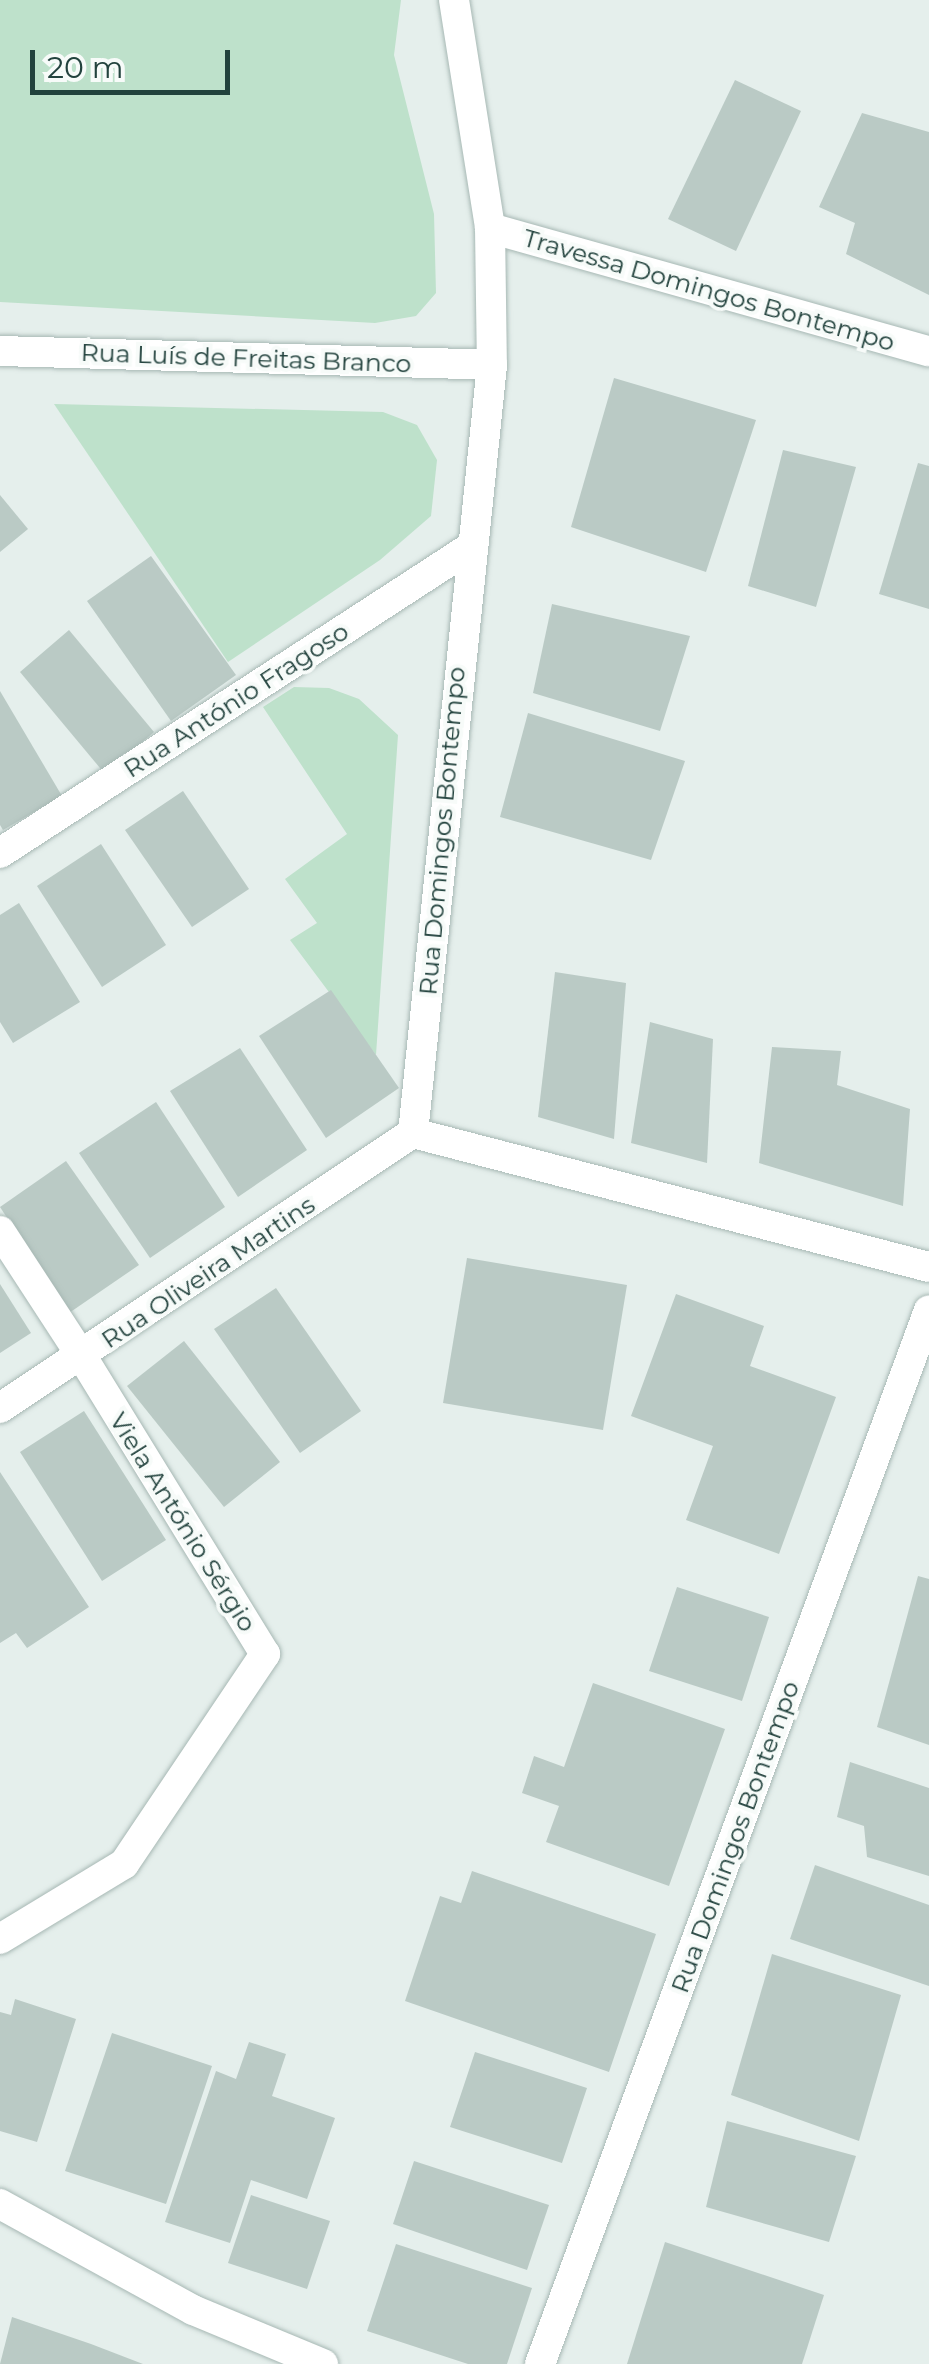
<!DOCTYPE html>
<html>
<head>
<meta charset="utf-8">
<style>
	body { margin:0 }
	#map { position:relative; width:929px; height:2364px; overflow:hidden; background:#e5efec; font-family:Montserrat,sans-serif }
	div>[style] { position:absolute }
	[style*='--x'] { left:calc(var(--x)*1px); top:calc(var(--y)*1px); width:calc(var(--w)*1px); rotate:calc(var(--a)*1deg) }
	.green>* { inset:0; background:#bee1cb }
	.building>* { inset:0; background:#bacac5 }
	.roads { filter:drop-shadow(0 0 2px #a7b8b4) drop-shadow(0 0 2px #a7b8b4) }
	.lane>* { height:30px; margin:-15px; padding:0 15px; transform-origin:15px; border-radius:15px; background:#fff }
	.street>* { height:30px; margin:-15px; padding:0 15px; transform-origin:15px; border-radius:15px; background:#fff }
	span { translate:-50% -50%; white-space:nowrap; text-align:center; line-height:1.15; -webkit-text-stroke:8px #f7fbf9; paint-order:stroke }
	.street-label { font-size:25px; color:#23433e }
	.scale { position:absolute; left:30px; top:50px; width:200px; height:45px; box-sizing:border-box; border:5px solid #23433e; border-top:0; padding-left:12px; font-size:30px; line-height:35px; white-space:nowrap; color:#23433e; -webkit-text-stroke:8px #f7fbf9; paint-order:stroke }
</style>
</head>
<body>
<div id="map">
	<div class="green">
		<div style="clip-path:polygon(0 0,401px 0,394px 55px,434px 214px,436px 293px,416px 316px,375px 323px,0 302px)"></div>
		<div style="clip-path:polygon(54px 404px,383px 412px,417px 425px,437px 460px,431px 516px,380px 560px,228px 662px)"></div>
		<div style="clip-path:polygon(294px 687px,329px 688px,359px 699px,398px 735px,376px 1055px,290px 940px,317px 923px,285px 879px,347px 834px,263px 707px)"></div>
	</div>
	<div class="building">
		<div style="clip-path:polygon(735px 80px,801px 111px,736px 251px,668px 219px)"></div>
		<div style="clip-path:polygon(862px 113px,929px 132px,929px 295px,846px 254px,855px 223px,819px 207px)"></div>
		<div style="clip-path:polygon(614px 378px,756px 420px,706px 572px,571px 527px)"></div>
		<div style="clip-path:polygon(783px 450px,856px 467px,816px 607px,748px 586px)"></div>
		<div style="clip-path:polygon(918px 463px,929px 466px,929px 609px,879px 594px)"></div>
		<div style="clip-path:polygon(0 495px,28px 529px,0 552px)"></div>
		<div style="clip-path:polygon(151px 556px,236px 675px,171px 721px,87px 601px)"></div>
		<div style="clip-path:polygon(552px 604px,690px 636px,660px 731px,533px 693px)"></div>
		<div style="clip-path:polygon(69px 630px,154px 732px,105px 774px,20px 672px)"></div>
		<div style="clip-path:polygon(0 691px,62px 796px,3px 830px,0 825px)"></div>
		<div style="clip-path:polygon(528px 713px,685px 761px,651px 860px,500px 817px)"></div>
		<div style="clip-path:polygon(183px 791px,249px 889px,192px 927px,125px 830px)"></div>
		<div style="clip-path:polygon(101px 844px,166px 945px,102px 987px,37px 886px)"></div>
		<div style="clip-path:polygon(19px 903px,80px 1002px,13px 1043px,0 1022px,0 915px)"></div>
		<div style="clip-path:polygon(555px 972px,626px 983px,614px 1139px,538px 1117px)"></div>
		<div style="clip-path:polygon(331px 990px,399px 1088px,326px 1138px,259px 1036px)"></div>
		<div style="clip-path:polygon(650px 1022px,713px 1039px,707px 1163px,631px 1143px)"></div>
		<div style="clip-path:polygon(772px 1047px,841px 1051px,837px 1085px,910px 1109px,903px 1206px,759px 1163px)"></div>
		<div style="clip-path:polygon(240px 1048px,307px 1150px,238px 1197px,170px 1091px)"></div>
		<div style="clip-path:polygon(156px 1102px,225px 1207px,150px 1258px,79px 1153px)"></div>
		<div style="clip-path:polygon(66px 1161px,139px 1265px,69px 1313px,0 1207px)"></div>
		<div style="clip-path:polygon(467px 1258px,627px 1285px,603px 1430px,443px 1403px)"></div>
		<div style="clip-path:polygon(0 1284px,31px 1333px,0 1353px)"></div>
		<div style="clip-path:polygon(276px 1288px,361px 1411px,300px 1453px,214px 1329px)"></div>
		<div style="clip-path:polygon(676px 1294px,764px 1326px,750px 1366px,836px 1397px,779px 1554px,686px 1520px,713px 1446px,631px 1416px)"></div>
		<div style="clip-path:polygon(184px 1341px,280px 1462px,224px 1507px,127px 1386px)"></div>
		<div style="clip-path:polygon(84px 1411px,166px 1540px,102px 1581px,20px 1452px)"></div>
		<div style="clip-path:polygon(0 1472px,89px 1607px,27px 1648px,16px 1633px,0 1643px)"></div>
		<div style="clip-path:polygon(918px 1576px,929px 1579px,929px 1745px,877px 1727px)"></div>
		<div style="clip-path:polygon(677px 1587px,769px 1617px,742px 1701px,649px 1671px)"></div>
		<div style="clip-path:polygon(593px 1683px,725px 1729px,669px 1886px,546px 1842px,559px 1806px,522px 1793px,534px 1756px,564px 1767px)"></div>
		<div style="clip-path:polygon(850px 1762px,929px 1788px,929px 1876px,867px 1857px,864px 1826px,837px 1817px)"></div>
		<div style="clip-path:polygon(815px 1865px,929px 1905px,929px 1986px,790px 1939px)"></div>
		<div style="clip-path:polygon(472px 1871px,656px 1934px,609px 2072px,405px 2001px,440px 1896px,461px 1903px)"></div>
		<div style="clip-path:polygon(772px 1954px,901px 1995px,859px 2141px,731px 2095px)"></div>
		<div style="clip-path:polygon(15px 1999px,76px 2019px,37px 2142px,0 2131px,0 2012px,11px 2015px)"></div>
		<div style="clip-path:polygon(112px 2033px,212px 2066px,166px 2204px,65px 2171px)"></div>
		<div style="clip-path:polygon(249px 2042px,286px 2054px,272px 2096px,335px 2118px,307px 2199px,251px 2180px,230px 2243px,165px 2222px,216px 2071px,236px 2079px)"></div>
		<div style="clip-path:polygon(475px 2052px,587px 2088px,562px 2163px,450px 2127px)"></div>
		<div style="clip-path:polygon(727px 2121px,856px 2156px,829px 2242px,706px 2207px)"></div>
		<div style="clip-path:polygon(414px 2161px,549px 2205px,527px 2270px,393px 2224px)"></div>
		<div style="clip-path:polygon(251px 2195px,330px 2221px,307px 2289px,228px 2263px)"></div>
		<div style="clip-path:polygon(665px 2242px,824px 2295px,802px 2364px,627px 2364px)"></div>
		<div style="clip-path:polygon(396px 2244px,532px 2288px,507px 2364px,468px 2364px,367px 2331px)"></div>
		<div style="clip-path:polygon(12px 2317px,91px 2344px,143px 2364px,0 2364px)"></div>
	</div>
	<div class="roads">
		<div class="lane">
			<div style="--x:0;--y:1231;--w:150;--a:56.9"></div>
		</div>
		<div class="street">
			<div style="--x:454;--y:0;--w:231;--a:81"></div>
			<div style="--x:490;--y:228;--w:137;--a:89.2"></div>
			<div style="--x:492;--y:365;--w:772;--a:95.87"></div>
			<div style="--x:413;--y:1133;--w:533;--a:14.56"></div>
			<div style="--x:490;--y:228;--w:456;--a:15.7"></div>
			<div style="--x:0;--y:351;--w:492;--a:1.6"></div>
			<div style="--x:0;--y:853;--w:562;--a:-33.01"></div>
			<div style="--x:0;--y:1408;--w:496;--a:-33.7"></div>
			<div style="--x:0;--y:1939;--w:145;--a:-31.2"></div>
			<div style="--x:124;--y:1864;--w:253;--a:-56.1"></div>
			<div style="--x:265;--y:1654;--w:349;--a:-121.6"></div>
			<div style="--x:0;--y:2204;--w:220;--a:28.8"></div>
			<div style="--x:193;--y:2310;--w:141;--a:22.6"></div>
			<div style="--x:540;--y:2364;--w:1123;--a:-69.74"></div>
		</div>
	</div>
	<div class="street-label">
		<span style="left:709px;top:290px;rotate:16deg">Travessa Domingos Bontempo</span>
		<span style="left:246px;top:358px;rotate:2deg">Rua Luís de Freitas Branco</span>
		<span style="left:236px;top:700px;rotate:-33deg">Rua António Fragoso</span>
		<span style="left:442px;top:831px;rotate:-85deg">Rua Domingos Bontempo</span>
		<span style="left:208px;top:1272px;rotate:-34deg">Rua Oliveira Martins</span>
		<span style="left:183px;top:1522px;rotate:58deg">Viela António Sérgio</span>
		<span style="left:735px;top:1837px;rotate:-70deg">Rua Domingos Bontempo</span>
	</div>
	<div class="scale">20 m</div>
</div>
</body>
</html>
